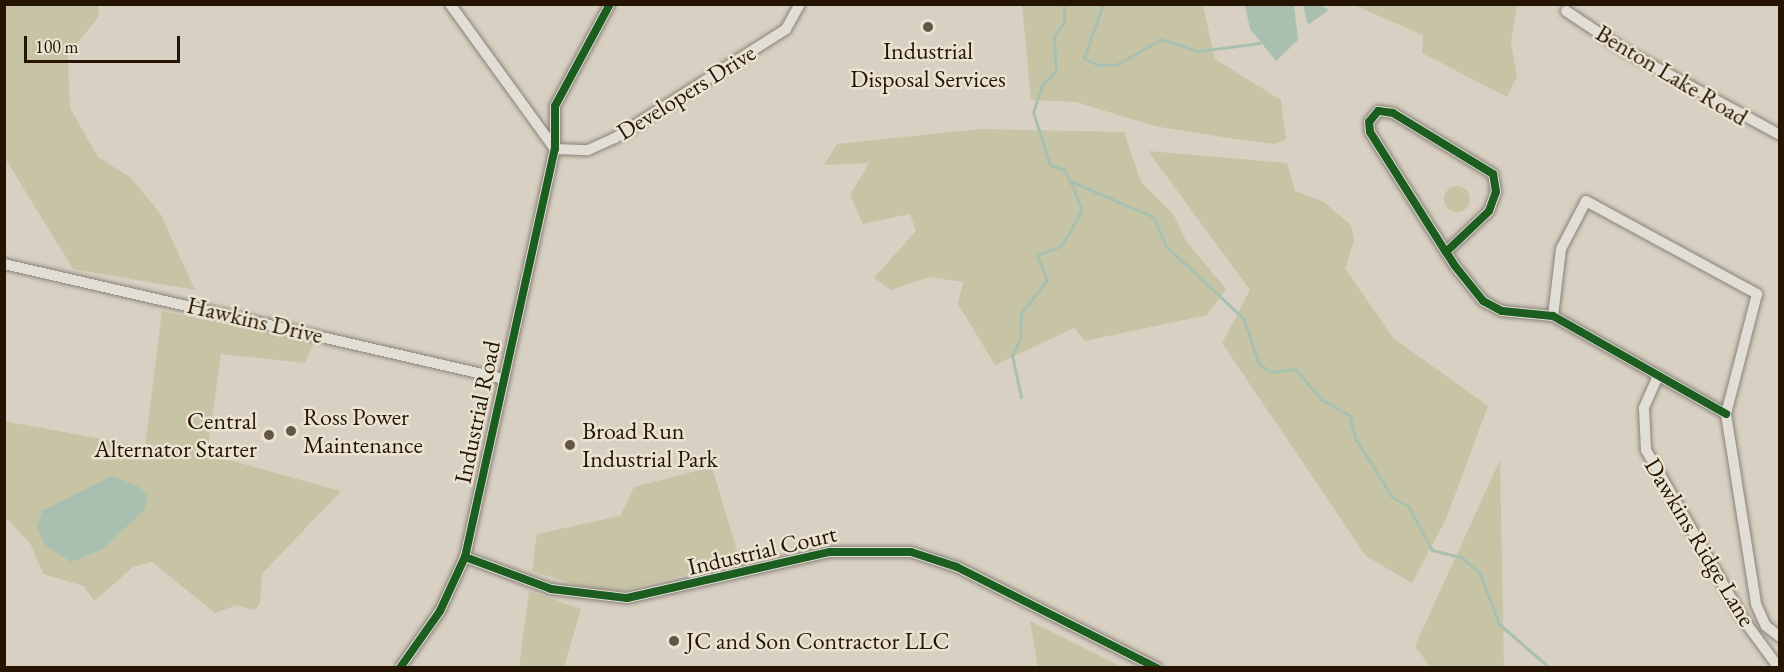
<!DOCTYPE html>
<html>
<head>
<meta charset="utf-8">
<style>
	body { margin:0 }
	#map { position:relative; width:1784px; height:672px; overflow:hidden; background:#d8d0c2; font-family:"EB Garamond",serif }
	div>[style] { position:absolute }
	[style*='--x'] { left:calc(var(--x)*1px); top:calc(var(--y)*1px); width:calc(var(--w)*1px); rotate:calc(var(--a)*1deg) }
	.green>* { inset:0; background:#c6c4a4 }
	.round { border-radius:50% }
	.water>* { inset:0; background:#a9c0b1 }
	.stream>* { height:3px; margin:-1.5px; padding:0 1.5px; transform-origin:1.5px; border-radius:1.5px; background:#a9c0b1 }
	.roads { filter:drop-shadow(0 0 2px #898278) drop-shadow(0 0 2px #898278) }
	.street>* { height:10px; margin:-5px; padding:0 5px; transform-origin:5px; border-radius:5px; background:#e1ded6 }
	.cycleway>* { height:8px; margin:-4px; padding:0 4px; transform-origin:4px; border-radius:4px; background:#1b5e20 }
	.dots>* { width:16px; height:16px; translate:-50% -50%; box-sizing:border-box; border:3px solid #ebe3d2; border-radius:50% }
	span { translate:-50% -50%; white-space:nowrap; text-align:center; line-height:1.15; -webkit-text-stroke:5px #ebe3d2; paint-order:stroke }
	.poi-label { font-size:24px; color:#251401 }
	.left { translate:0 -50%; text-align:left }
	.right { translate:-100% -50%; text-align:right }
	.street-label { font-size:24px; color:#251401 }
	.frame { position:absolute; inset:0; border:6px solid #251401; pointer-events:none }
	.scale { position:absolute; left:24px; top:36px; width:156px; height:27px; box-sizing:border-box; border:3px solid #251401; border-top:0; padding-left:8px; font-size:18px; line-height:21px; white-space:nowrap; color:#251401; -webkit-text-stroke:4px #ebe3d2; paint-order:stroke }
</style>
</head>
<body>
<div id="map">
	<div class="green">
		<div style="clip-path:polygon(5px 4px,98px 5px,99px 16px,68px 55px,70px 108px,98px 157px,131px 178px,160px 213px,195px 290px,73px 269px,5px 158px)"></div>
		<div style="clip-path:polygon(1022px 5px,1203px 5px,1215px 59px,1281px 100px,1286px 139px,1275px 144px,1235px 139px,1154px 126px,1076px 102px,1031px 100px)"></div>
		<div style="clip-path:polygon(1354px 5px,1517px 5px,1511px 43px,1517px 76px,1507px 97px,1422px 53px,1423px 35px)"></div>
		<div style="clip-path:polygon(980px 129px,1124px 132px,1141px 182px,1174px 215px,1186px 241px,1226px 289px,1207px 315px,1085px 341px,1074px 328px,995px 365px,958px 304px,963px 282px,930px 277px,891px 290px,874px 278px,916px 231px,910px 214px,863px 224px,850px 195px,869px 163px,824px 165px,837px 144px)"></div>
		<div style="clip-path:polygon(1148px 151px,1287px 163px,1295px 191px,1324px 202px,1351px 225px,1354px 241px,1345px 268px,1393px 338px,1488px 406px,1446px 519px,1412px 583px,1366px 556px,1222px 343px,1250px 290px)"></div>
		<div class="round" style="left:1444px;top:186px;width:26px;height:26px"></div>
		<div style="clip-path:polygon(162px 311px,313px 343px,305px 363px,221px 354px,207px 454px,341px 491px,262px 574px,260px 604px,254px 610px,237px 605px,215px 613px,152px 562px,133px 567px,94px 601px,84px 586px,43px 574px,30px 543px,5px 517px,4px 421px,145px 447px)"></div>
		<div style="clip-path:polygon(1500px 460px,1504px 667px,1430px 667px,1415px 646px)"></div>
		<div style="clip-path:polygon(712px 467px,740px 561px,620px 591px,588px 588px,532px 571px,537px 534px,620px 516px,634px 487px)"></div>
		<div style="clip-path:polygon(529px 591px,581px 609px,564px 667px,519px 667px)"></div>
		<div style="clip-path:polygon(1030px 621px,1118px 665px,1119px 667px,1038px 667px)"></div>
	</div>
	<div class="water">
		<div style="clip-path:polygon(1294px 5px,1298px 40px,1276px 61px,1250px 29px,1245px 6px)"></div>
		<div style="clip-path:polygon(1303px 5px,1321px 5px,1329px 10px,1308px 25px)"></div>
		<div style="clip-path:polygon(112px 476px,138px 486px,148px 496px,144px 510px,103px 549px,71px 562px,45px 545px,37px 528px,42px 511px)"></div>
	</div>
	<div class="stream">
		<div style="--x:1064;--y:4;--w:18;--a:90"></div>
		<div style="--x:1064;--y:22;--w:18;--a:124"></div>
		<div style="--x:1054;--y:37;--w:34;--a:87"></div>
		<div style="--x:1056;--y:71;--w:20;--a:135"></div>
		<div style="--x:1042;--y:85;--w:28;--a:108"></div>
		<div style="--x:1033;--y:112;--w:56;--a:72.2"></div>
		<div style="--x:1050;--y:165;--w:15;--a:16"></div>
		<div style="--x:1064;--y:169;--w:13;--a:63"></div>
		<div style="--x:1070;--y:181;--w:90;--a:23.4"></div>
		<div style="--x:1153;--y:217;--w:32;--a:66"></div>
		<div style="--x:1166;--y:246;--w:105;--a:43.1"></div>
		<div style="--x:1243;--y:318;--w:49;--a:70.8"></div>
		<div style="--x:1259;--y:364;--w:14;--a:34"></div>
		<div style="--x:1271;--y:372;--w:24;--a:-7"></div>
		<div style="--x:1295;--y:369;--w:40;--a:49"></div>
		<div style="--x:1321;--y:399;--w:32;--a:30"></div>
		<div style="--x:1349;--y:415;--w:25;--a:74"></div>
		<div style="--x:1356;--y:439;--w:68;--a:58.2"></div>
		<div style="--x:1392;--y:497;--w:18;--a:29"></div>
		<div style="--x:1408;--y:506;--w:50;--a:61.4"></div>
		<div style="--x:1432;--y:550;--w:30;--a:14"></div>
		<div style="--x:1461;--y:557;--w:23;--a:40"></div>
		<div style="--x:1479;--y:572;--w:56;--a:69"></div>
		<div style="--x:1499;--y:624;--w:67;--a:40.8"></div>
		<div style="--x:1103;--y:4;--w:57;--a:109.4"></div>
		<div style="--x:1084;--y:58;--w:16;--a:27"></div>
		<div style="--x:1098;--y:65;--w:18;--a:0"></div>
		<div style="--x:1116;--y:65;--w:52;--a:-30"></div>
		<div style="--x:1161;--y:39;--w:40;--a:18"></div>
		<div style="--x:1199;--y:51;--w:61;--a:-7.6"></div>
		<div style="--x:1021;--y:397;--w:43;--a:-102.1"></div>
		<div style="--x:1012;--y:355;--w:17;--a:-62"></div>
		<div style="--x:1020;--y:340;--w:27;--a:-88"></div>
		<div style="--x:1021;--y:313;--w:42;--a:-51.8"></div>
		<div style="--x:1047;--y:280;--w:27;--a:-112"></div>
		<div style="--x:1037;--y:255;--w:26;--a:-21"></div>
		<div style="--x:1061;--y:246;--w:42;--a:-59.7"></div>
		<div style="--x:1082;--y:210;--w:31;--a:-112"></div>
	</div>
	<div class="roads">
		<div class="street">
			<div style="--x:450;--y:4;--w:179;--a:54.1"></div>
			<div style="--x:1566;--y:11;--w:72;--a:33.7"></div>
			<div style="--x:1626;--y:51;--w:175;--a:28.6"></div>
			<div style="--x:555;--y:149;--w:33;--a:2"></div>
			<div style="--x:588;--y:150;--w:30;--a:-24"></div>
			<div style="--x:615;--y:138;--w:203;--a:-32.5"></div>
			<div style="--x:786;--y:29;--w:29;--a:-61"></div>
			<div style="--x:1446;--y:252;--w:59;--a:-43.6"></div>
			<div style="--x:1489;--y:211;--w:20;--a:-70"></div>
			<div style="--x:1496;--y:192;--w:18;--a:-99"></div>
			<div style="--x:1493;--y:174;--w:117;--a:-148.6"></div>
			<div style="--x:1393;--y:113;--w:15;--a:-172"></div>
			<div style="--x:1378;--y:111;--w:14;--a:129"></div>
			<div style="--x:1369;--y:122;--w:10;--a:84"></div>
			<div style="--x:1370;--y:132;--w:142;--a:57.7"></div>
			<div style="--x:1446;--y:252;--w:17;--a:57"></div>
			<div style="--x:1455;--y:266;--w:45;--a:51.3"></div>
			<div style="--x:1483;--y:301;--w:21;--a:28"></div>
			<div style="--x:1502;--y:311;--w:51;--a:5.6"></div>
			<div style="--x:1553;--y:316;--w:199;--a:29.5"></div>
			<div style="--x:4;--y:264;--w:513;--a:12.95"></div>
			<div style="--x:1553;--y:316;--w:67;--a:-83.2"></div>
			<div style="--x:1561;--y:249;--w:54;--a:-62.5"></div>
			<div style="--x:1586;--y:201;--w:195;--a:28.5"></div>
			<div style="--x:1757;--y:294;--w:124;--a:104.5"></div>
			<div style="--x:1726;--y:414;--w:192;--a:81"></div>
			<div style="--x:1756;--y:604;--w:24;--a:66"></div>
			<div style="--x:1766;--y:626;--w:18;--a:38"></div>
			<div style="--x:1658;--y:376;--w:35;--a:114"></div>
			<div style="--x:1644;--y:408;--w:42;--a:87.3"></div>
			<div style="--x:1646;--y:450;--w:195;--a:60.1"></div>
			<div style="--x:1743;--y:619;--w:61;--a:53.7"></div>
			<div style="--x:465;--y:557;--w:92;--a:20.4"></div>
			<div style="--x:551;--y:589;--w:77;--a:6.8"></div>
			<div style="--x:627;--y:598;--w:208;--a:-12.8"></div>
			<div style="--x:830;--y:552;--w:81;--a:0"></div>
			<div style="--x:911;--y:552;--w:48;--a:18.1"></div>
			<div style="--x:957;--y:567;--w:224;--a:26.8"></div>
			<div style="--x:400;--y:668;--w:70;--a:-54.9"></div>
			<div style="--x:440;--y:611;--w:60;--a:-65.2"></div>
			<div style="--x:465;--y:557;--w:418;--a:-77.6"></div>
			<div style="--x:555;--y:149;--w:43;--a:-90"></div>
			<div style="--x:555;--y:106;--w:116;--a:-61.7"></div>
		</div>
	</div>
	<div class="cycleway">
		<div style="--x:1446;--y:252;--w:59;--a:-43.6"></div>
		<div style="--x:1489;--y:211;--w:20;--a:-70"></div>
		<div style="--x:1496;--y:192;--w:18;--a:-99"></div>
		<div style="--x:1493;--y:174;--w:117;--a:-148.6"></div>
		<div style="--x:1393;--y:113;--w:15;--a:-172"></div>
		<div style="--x:1378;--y:111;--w:14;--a:129"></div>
		<div style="--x:1369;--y:122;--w:10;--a:84"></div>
		<div style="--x:1370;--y:132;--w:142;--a:57.7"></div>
		<div style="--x:1446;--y:252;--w:17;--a:57"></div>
		<div style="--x:1455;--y:266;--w:45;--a:51.3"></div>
		<div style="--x:1483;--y:301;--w:21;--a:28"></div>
		<div style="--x:1502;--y:311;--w:51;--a:5.6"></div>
		<div style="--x:1553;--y:316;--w:199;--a:29.5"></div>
		<div style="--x:465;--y:557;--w:92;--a:20.4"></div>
		<div style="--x:551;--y:589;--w:77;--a:6.8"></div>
		<div style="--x:627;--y:598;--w:208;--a:-12.8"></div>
		<div style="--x:830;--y:552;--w:81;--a:0"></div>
		<div style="--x:911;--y:552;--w:48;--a:18.1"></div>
		<div style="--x:957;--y:567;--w:224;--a:26.8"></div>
		<div style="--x:400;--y:668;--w:70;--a:-54.9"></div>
		<div style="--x:440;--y:611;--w:60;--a:-65.2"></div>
		<div style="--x:465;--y:557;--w:418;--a:-77.6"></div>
		<div style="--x:555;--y:149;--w:43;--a:-90"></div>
		<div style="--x:555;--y:106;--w:116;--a:-61.7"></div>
	</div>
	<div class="dots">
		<div style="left:928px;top:27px;background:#645645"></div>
		<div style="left:291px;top:431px;background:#645645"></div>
		<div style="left:269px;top:435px;background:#645645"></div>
		<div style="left:570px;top:445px;background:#645645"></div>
		<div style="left:674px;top:641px;background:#645645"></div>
	</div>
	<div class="poi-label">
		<span style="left:928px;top:65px">Industrial<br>Disposal Services</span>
		<span class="left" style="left:303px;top:431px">Ross Power<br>Maintenance</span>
		<span class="right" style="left:257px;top:435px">Central<br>Alternator Starter</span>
		<span class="left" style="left:582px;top:445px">Broad Run<br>Industrial Park</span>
		<span class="left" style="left:686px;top:641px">JC and Son Contractor LLC</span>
	</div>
	<div class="street-label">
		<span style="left:1672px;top:75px;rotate:31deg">Benton Lake Road</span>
		<span style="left:686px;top:92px;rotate:-32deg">Developers Drive</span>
		<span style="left:255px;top:320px;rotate:13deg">Hawkins Drive</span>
		<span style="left:477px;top:412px;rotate:-78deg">Industrial Road</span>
		<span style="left:1700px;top:542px;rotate:59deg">Dawkins Ridge Lane</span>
		<span style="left:762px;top:550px;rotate:-13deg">Industrial Court</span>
	</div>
	<div class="frame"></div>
	<div class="scale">100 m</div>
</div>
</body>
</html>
